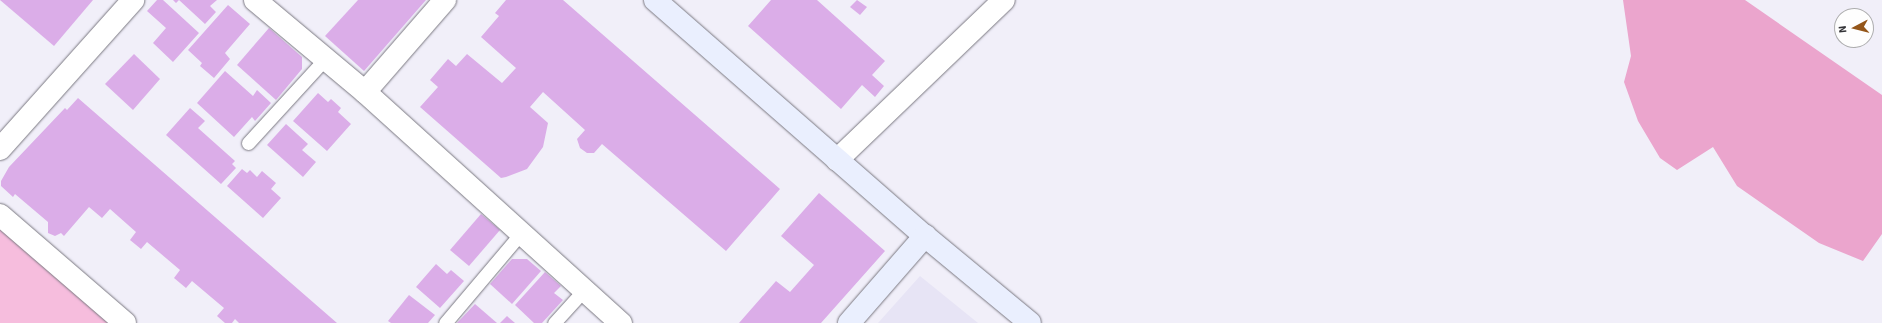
<!DOCTYPE html>
<html>
<head>
<meta charset="utf-8">
<style>
	body { margin:0 }
	#map { position:relative; width:1882px; height:323px; overflow:hidden; background:#f1eff9; font-family:"Source Sans 3",sans-serif }
	div>[style] { position:absolute }
	[style*='--x'] { left:calc(var(--x)*1px); top:calc(var(--y)*1px); width:calc(var(--w)*1px); rotate:calc(var(--a)*1deg) }
	.built>* { inset:0; background:#e7e4f5 }
	.green>* { inset:0; background:#f6bddd }
	.forest>* { inset:0; background:#eba5cd }
	.building>* { inset:0; background:#dbade8 }
	.roads { filter:drop-shadow(0 0 1px #7a7881) drop-shadow(0 0 1px #7a7881) }
	.lane>* { height:13px; margin:-6.5px; padding:0 6.5px; transform-origin:6.5px; border-radius:6.5px; background:#fff }
	.street>* { height:22px; margin:-11px; padding:0 11px; transform-origin:11px; border-radius:11px; background:#fff }
	.secondary>* { height:22px; margin:-11px; padding:0 11px; transform-origin:11px; border-radius:11px; background:#eaeffe }
	span { translate:-50% -50%; white-space:nowrap; text-align:center; line-height:1.15; -webkit-text-stroke:3px #fefefe; paint-order:stroke }
	.north { position:absolute; left:1834px; top:8px; width:40px; height:40px; box-sizing:border-box; background:#fefefe; border:1px solid #adadae; border-radius:50%; rotate:263deg; font-size:11px; font-weight:700; line-height:16px; text-align:center; color:#333337 }
	.north::after { content:''; display:block; margin:auto; width:14px; height:18px; background:#94561a; clip-path:polygon(50% 0,100% 100%,50% 72%,0 100%) }
</style>
</head>
<body>
<div id="map">
	<div class="built">
		<div style="clip-path:polygon(920px 276px,978px 323px,878px 323px)"></div>
	</div>
	<div class="green">
		<div style="clip-path:polygon(0 227px,108px 323px,0 323px)"></div>
	</div>
	<div class="forest">
		<div style="clip-path:polygon(1623px 0,1745px 0,1882px 95px,1882px 234px,1863px 261px,1819px 243px,1737px 186px,1713px 147px,1677px 170px,1660px 158px,1638px 121px,1624px 82px,1631px 56px)"></div>
	</div>
	<div class="building">
		<div style="clip-path:polygon(0 0,93px 0,54px 46px)"></div>
		<div style="clip-path:polygon(157px 0,163px 0,199px 33px,173px 62px,153px 43px,166px 28px,147px 11px)"></div>
		<div style="clip-path:polygon(173px 0,217px 0,210px 6px,216px 12px,205px 24px,179px 0,176px 3px)"></div>
		<div style="clip-path:polygon(358px 0,426px 0,364px 71px,325px 36px)"></div>
		<div style="clip-path:polygon(506px 0,563px 0,780px 189px,726px 251px,602px 144px,594px 153px,587px 153px,580px 148px,577px 139px,585px 130px,543px 92px,530px 107px,548px 123px,543px 147px,527px 169px,506px 177px,501px 178px,420px 107px,438px 87px,430px 80px,448px 59px,456px 66px,467px 54px,502px 83px,516px 68px,481px 37px,499px 16px,495px 13px)"></div>
		<div style="clip-path:polygon(771px 0,817px 0,885px 61px,872px 75px,884px 86px,875px 97px,862px 85px,841px 109px,748px 26px)"></div>
		<div style="clip-path:polygon(857px 0,867px 7px,860px 15px,850px 7px)"></div>
		<div style="clip-path:polygon(228px 5px,250px 24px,225px 53px,230px 59px,214px 78px,200px 66px,202px 63px,188px 50px)"></div>
		<div style="clip-path:polygon(269px 28px,302px 57px,302px 69px,276px 100px,237px 65px)"></div>
		<div style="clip-path:polygon(134px 54px,160px 79px,133px 110px,105px 84px)"></div>
		<div style="clip-path:polygon(225px 71px,253px 96px,257px 90px,271px 103px,255px 121px,252px 117px,234px 137px,197px 103px)"></div>
		<div style="clip-path:polygon(318px 93px,328px 102px,331px 99px,341px 108px,338px 112px,351px 124px,327px 151px,293px 121px)"></div>
		<div style="clip-path:polygon(78px 98px,337px 323px,239px 323px,235px 319px,232px 323px,225px 323px,217px 316px,224px 308px,192px 281px,186px 288px,174px 278px,180px 270px,147px 242px,141px 249px,130px 240px,136px 232px,110px 209px,102px 218px,89px 207px,64px 236px,61px 233px,55px 236px,48px 233px,48px 222px,15px 194px,13px 197px,1px 186px,1px 181px,9px 167px,65px 108px,67px 110px)"></div>
		<div style="clip-path:polygon(190px 108px,205px 121px,198px 128px,235px 161px,232px 164px,236px 168px,221px 184px,166px 135px)"></div>
		<div style="clip-path:polygon(286px 124px,308px 144px,302px 150px,316px 162px,303px 177px,267px 145px)"></div>
		<div style="clip-path:polygon(242px 169px,247px 173px,250px 170px,257px 177px,262px 171px,276px 183px,271px 189px,281px 198px,263px 218px,227px 186px)"></div>
		<div style="clip-path:polygon(819px 193px,885px 251px,821px 323px,739px 323px,776px 281px,790px 292px,814px 265px,781px 236px)"></div>
		<div style="clip-path:polygon(481px 214px,500px 230px,469px 266px,450px 250px)"></div>
		<div style="clip-path:polygon(512px 259px,527px 259px,541px 271px,512px 304px,490px 284px)"></div>
		<div style="clip-path:polygon(436px 264px,447px 274px,451px 270px,464px 281px,440px 308px,416px 287px)"></div>
		<div style="clip-path:polygon(545px 272px,561px 286px,554px 293px,563px 300px,542px 323px,534px 323px,515px 305px)"></div>
		<div style="clip-path:polygon(409px 295px,435px 315px,428px 323px,391px 323px,388px 321px)"></div>
		<div style="clip-path:polygon(475px 304px,497px 323px,457px 323px)"></div>
		<div style="clip-path:polygon(507px 316px,515px 323px,500px 323px)"></div>
	</div>
	<div class="roads">
		<div class="lane">
			<div style="--x:248;--y:143;--w:114;--a:-47.5"></div>
			<div style="--x:445;--y:323;--w:119;--a:-49.8"></div>
			<div style="--x:554;--y:323;--w:43;--a:-47.8"></div>
		</div>
		<div class="street">
			<div style="--x:255;--y:0;--w:143;--a:39.9"></div>
			<div style="--x:365;--y:92;--w:345;--a:42.1"></div>
			<div style="--x:365;--y:92;--w:122;--a:-49"></div>
			<div style="--x:0;--y:149;--w:200;--a:-48.2"></div>
			<div style="--x:837;--y:160;--w:231;--a:-43.8"></div>
			<div style="--x:0;--y:215;--w:165;--a:40.8"></div>
		</div>
		<div class="secondary">
			<div style="--x:655;--y:0;--w:359;--a:41.2"></div>
			<div style="--x:925;--y:236;--w:136;--a:39.6"></div>
			<div style="--x:849;--y:323;--w:116;--a:-48.9"></div>
		</div>
	</div>
	<div class="north">N</div>
</div>
</body>
</html>
